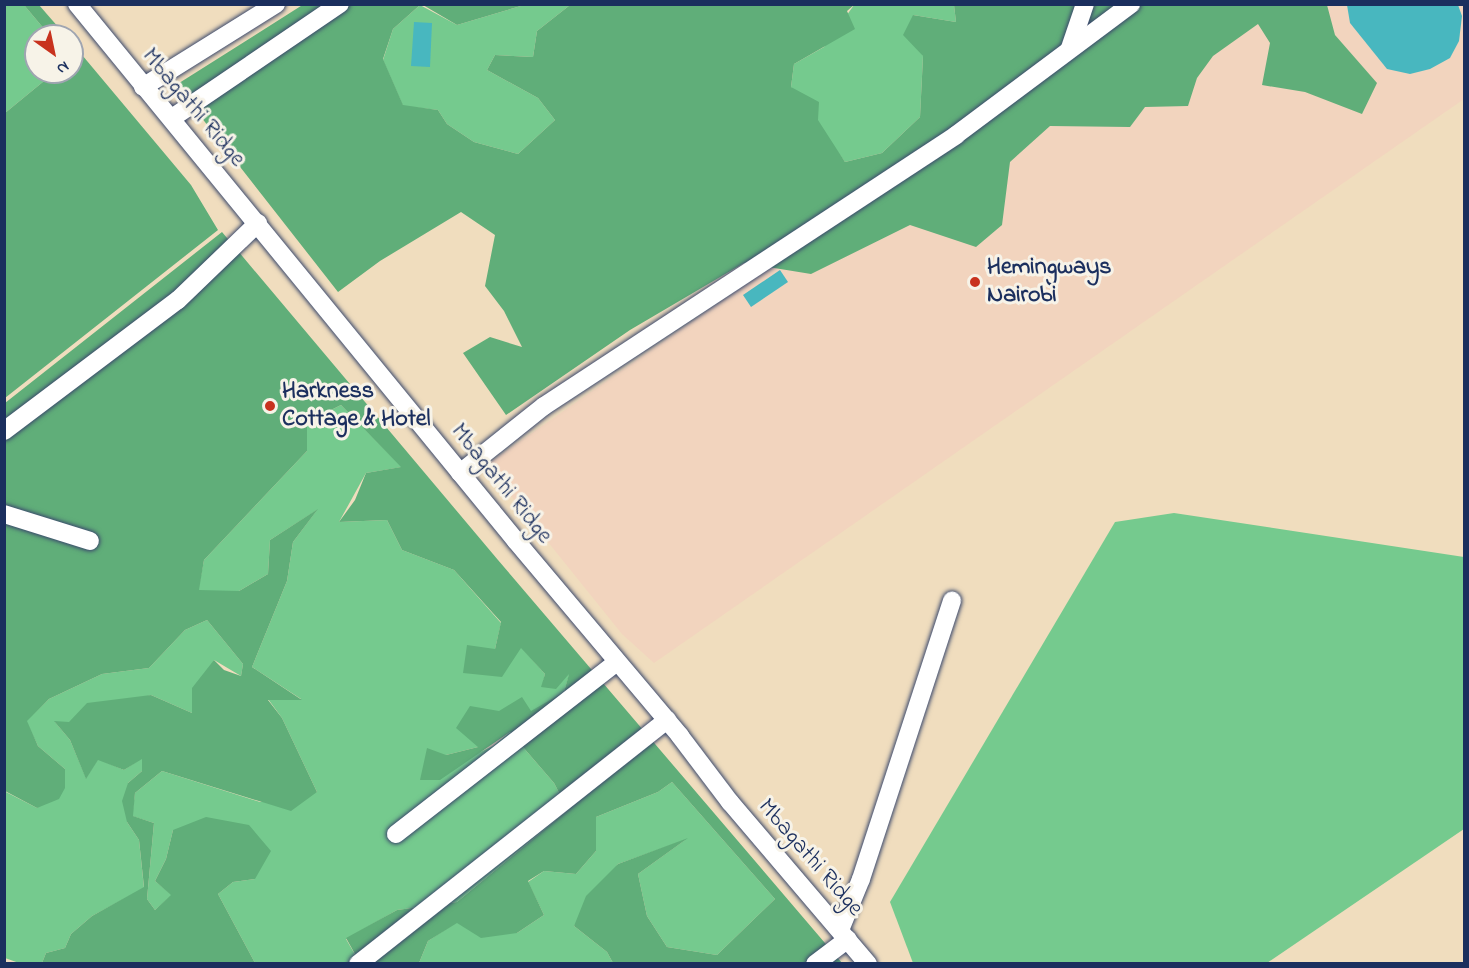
<!DOCTYPE html>
<html>
<head>
<meta charset="utf-8">
<style>
	body { margin:0 }
	#map { position:relative; width:1469px; height:968px; overflow:hidden; background:#f0ddbe; font-family:"Indie Flower",sans-serif }
	div>[style] { position:absolute }
	[style*='--x'] { left:calc(var(--x)*1px); top:calc(var(--y)*1px); width:calc(var(--w)*1px); rotate:calc(var(--a)*1deg) }
	.built>* { inset:0; background:#f2d4be }
	.green>* { inset:0; background:#75ca8e }
	.forest>* { inset:0; background:#60ae79 }
	.water>* { inset:0; background:#48b7bf }
	.roads { filter:drop-shadow(0 0 2px #3b496c) drop-shadow(0 0 2px #3b496c) }
	.street>* { height:18px; margin:-9px; padding:0 9px; transform-origin:9px; border-radius:9px; background:#fff }
	.dots>* { width:16px; height:16px; translate:-50% -50%; box-sizing:border-box; border:3px solid #f7f3e8; border-radius:50% }
	span { translate:-50% -50%; white-space:nowrap; text-align:center; line-height:1.15; -webkit-text-stroke:6px #f7f3e8; paint-order:stroke }
	.street-label { font-size:24px; color:#1b2f5e }
	.poi-label { font-size:24px; color:#1b2f5e; font-weight:700 }
	.left { translate:0 -50%; text-align:left }
	.frame { position:absolute; inset:0; border:6px solid #1b2f5e; pointer-events:none }
	.north { position:absolute; left:24px; top:24px; width:60px; height:60px; box-sizing:border-box; background:#f7f3e8; border:2px solid #9fa5b1; border-radius:50%; rotate:147deg; font-size:16px; font-weight:700; line-height:24px; text-align:center; color:#1b2f5e }
	.north::after { content:''; display:block; margin:auto; width:21px; height:27px; background:#c8321e; clip-path:polygon(50% 0,100% 100%,50% 72%,0 100%) }
</style>
</head>
<body>
<div id="map">
	<div class="built">
		<div style="clip-path:polygon(1146px 5px,1464px 5px,1464px 99px,654px 663px,622px 634px,486px 465px)"></div>
	</div>
	<div class="green">
		<div style="clip-path:polygon(5px 5px,24px 5px,50px 36px,36px 36px,36px 72px,55px 72px,5px 113px)"></div>
		<div style="clip-path:polygon(420px 5px,457px 25px,524px 5px,570px 5px,537px 31px,533px 57px,495px 55px,487px 70px,538px 98px,555px 120px,518px 154px,474px 142px,447px 124px,438px 110px,403px 106px,383px 60px,393px 29px)"></div>
		<div style="clip-path:polygon(854px 5px,954px 5px,956px 22px,913px 15px,923px 56px,920px 117px,882px 153px,845px 162px,791px 87px,794px 64px,824px 47px)"></div>
		<div style="clip-path:polygon(341px 405px,402px 467px,366px 473px,339px 522px,387px 520px,402px 550px,454px 570px,501px 623px,495px 649px,463px 673px,521px 647px,545px 674px,542px 687px,570px 672px,564px 692px,478px 747px,446px 755px,420px 780px,493px 746px,510px 732px,554px 783px,568px 810px,457px 902px,397px 910px,346px 939px,360px 963px,255px 963px,218px 894px,233px 882px,255px 879px,173px 830px,166px 859px,155px 881px,172px 895px,155px 910px,147px 899px,154px 823px,132px 816px,135px 793px,162px 771px,260px 802px,317px 792px,282px 718px,268px 699px,301px 699px,252px 667px,287px 581px,293px 542px,317px 510px,270px 540px,268px 574px,239px 591px,198px 591px,204px 560px,307px 451px,307px 422px)"></div>
		<div style="clip-path:polygon(1174px 513px,1464px 557px,1464px 829px,1267px 963px,913px 963px,890px 902px,1115px 522px)"></div>
		<div style="clip-path:polygon(207px 620px,243px 664px,241px 676px,214px 660px,192px 713px,151px 695px,69px 723px,55px 722px,70px 740px,86px 778px,98px 759px,124px 770px,142px 758px,142px 771px,128px 783px,127px 822px,139px 840px,144px 888px,92px 916px,71px 934px,65px 948px,46px 953px,42px 963px,19px 963px,5px 958px,4px 791px,37px 808px,65px 769px,38px 746px,26px 721px,49px 699px,102px 674px,149px 668px,185px 630px)"></div>
		<div style="clip-path:polygon(672px 782px,775px 899px,717px 955px,667px 947px,647px 916px,638px 874px,685px 840px,618px 864px,574px 926px,607px 952px,613px 963px,406px 964px,419px 963px,428px 941px,457px 922px,517px 933px,544px 915px,528px 882px,544px 871px,576px 874px,596px 851px,596px 817px,658px 792px)"></div>
	</div>
	<div class="forest">
		<div style="clip-path:polygon(304px 4px,420px 5px,393px 29px,383px 59px,403px 105px,438px 110px,447px 124px,474px 142px,518px 154px,555px 120px,538px 98px,487px 70px,495px 55px,533px 57px,537px 31px,570px 5px,854px 5px,847px 11px,855px 29px,794px 64px,791px 87px,819px 102px,818px 120px,845px 162px,882px 153px,920px 117px,923px 56px,903px 35px,913px 15px,956px 22px,954px 5px,1327px 5px,1335px 35px,1377px 83px,1362px 114px,1305px 92px,1262px 85px,1270px 43px,1258px 24px,1213px 56px,1197px 78px,1188px 106px,1145px 107px,1130px 127px,1050px 126px,1010px 162px,1002px 225px,976px 247px,910px 225px,811px 274px,744px 263px,630px 330px,506px 415px,463px 353px,490px 337px,522px 347px,504px 311px,485px 286px,495px 235px,461px 212px,380px 261px,338px 292px,176px 85px)"></div>
		<div style="clip-path:polygon(24px 5px,39px 5px,66px 36px,50px 36px)"></div>
		<div style="clip-path:polygon(423px 5px,524px 5px,457px 25px)"></div>
		<div style="clip-path:polygon(72px 43px,191px 185px,218px 230px,5px 398px,5px 113px,55px 72px,72px 72px)"></div>
		<div style="clip-path:polygon(222px 232px,498px 560px,842px 963px,613px 963px,607px 952px,574px 926px,586px 896px,618px 864px,688px 838px,638px 874px,647px 916px,667px 947px,717px 955px,775px 899px,672px 782px,658px 792px,596px 817px,596px 851px,576px 874px,544px 871px,528px 881px,544px 915px,517px 933px,481px 938px,457px 923px,428px 941px,419px 963px,360px 963px,346px 938px,397px 910px,457px 902px,568px 810px,554px 783px,510px 732px,440px 780px,420px 780px,427px 748px,446px 755px,478px 747px,456px 728px,470px 706px,499px 711px,522px 697px,531px 711px,564px 692px,569px 674px,556px 689px,541px 687px,545px 674px,521px 648px,502px 677px,463px 673px,467px 645px,495px 649px,501px 622px,454px 570px,402px 550px,387px 520px,339px 522px,355px 500px,366px 473px,401px 467px,341px 405px,307px 422px,307px 451px,204px 560px,199px 590px,239px 591px,268px 574px,270px 540px,318px 509px,293px 542px,287px 581px,252px 667px,302px 700px,268px 700px,282px 718px,317px 792px,291px 811px,162px 771px,135px 793px,133px 816px,154px 823px,147px 899px,155px 910px,171px 895px,155px 881px,166px 859px,173px 830px,206px 817px,249px 825px,271px 851px,255px 879px,233px 882px,218px 894px,255px 963px,42px 963px,46px 953px,65px 948px,71px 934px,92px 916px,144px 887px,139px 840px,127px 822px,122px 801px,128px 783px,142px 771px,142px 759px,124px 770px,98px 760px,86px 779px,70px 740px,54px 721px,69px 722px,87px 703px,151px 695px,192px 713px,192px 688px,214px 660px,224px 670px,241px 676px,243px 664px,207px 620px,185px 630px,149px 668px,102px 674px,49px 699px,27px 721px,38px 746px,65px 769px,65px 788px,59px 799px,37px 808px,5px 791px,5px 403px)"></div>
	</div>
	<div class="water">
		<div style="clip-path:polygon(1347px 5px,1458px 5px,1462px 16px,1459px 41px,1450px 58px,1430px 69px,1410px 74px,1387px 69px,1350px 23px)"></div>
		<div style="clip-path:polygon(414px 22px,432px 23px,430px 67px,411px 66px)"></div>
		<div style="clip-path:polygon(780px 270px,788px 282px,751px 307px,743px 295px)"></div>
	</div>
	<div class="roads">
		<div class="street">
			<div style="--x:77;--y:4;--w:694;--a:50.73"></div>
			<div style="--x:516;--y:541;--w:255;--a:49.9"></div>
			<div style="--x:680;--y:736;--w:83;--a:52.9"></div>
			<div style="--x:730;--y:802;--w:213;--a:49.6"></div>
			<div style="--x:1070;--y:48;--w:46;--a:-71.2"></div>
			<div style="--x:143;--y:87;--w:157;--a:-32"></div>
			<div style="--x:172;--y:118;--w:203;--a:-34.2"></div>
			<div style="--x:4;--y:431;--w:218;--a:-37"></div>
			<div style="--x:178;--y:300;--w:111;--a:-43.9"></div>
			<div style="--x:460;--y:473;--w:107;--a:-38.6"></div>
			<div style="--x:544;--y:406;--w:493;--a:-33.3"></div>
			<div style="--x:956;--y:135;--w:219;--a:-36.8"></div>
			<div style="--x:4;--y:514;--w:90;--a:17.4"></div>
			<div style="--x:396;--y:834;--w:280;--a:-37.9"></div>
			<div style="--x:840;--y:930;--w:55;--a:-67.6"></div>
			<div style="--x:861;--y:879;--w:293;--a:-71.9"></div>
			<div style="--x:358;--y:964;--w:394;--a:-38.3"></div>
			<div style="--x:815;--y:964;--w:41;--a:-37.1"></div>
		</div>
	</div>
	<div class="dots">
		<div style="left:975px;top:282px;background:#c8321e"></div>
		<div style="left:270px;top:406px;background:#c8321e"></div>
	</div>
	<div class="street-label">
		<span style="left:193px;top:108px;rotate:50deg">Mbagathi Ridge</span>
		<span style="left:501px;top:484px;rotate:51deg">Mbagathi Ridge</span>
		<span style="left:810px;top:858px;rotate:49deg">Mbagathi Ridge</span>
	</div>
	<div class="poi-label">
		<span class="left" style="left:987px;top:282px">Hemingways<br>Nairobi</span>
		<span class="left" style="left:282px;top:406px">Harkness<br>Cottage &amp; Hotel</span>
	</div>
	<div class="frame"></div>
	<div class="north">N</div>
</div>
</body>
</html>
